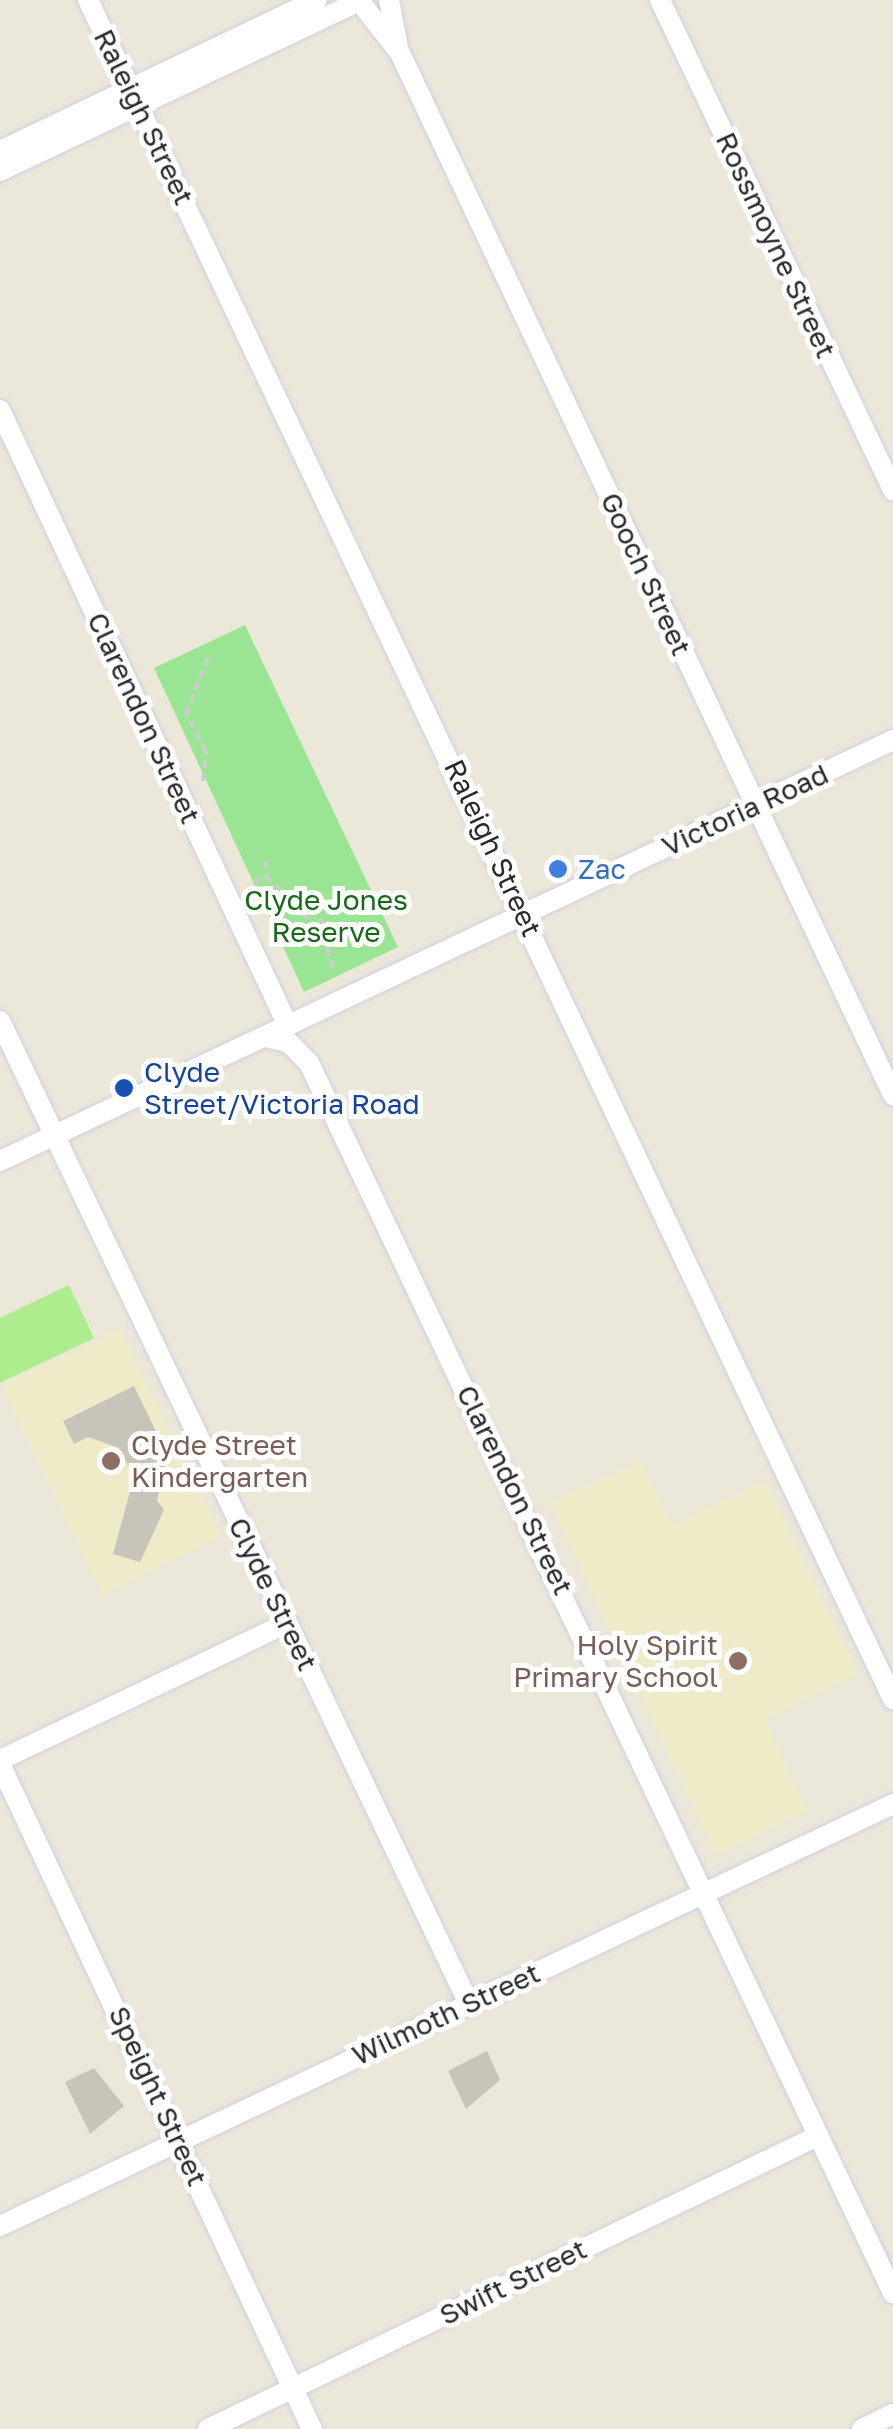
<!DOCTYPE html>
<html>
<head>
<meta charset="utf-8">
<style>
	body { margin:0 }
	#map { position:relative; width:893px; height:2429px; overflow:hidden; background:#ece8d9; font-family:"Golos Text",sans-serif }
	div>[style] { position:absolute }
	[style*='--x'] { left:calc(var(--x)*1px); top:calc(var(--y)*1px); width:calc(var(--w)*1px); rotate:calc(var(--a)*1deg) }
	.education>* { inset:0; background:#eeecc8 }
	.green>* { inset:0; background:#9ae593 }
	.pitch>* { inset:0; background:#aded8e }
	.building>* { inset:0; background:#c7c5b9 }
	.path>* { height:4px; margin-top:-2px; transform-origin:0; background:repeating-linear-gradient(90deg,#ccc 0 8px,transparent 0 13px) }
	.roads { filter:drop-shadow(0 0 2px #d0cfe2) drop-shadow(0 0 2px #d0cfe2) }
	.minor>* { height:20px; margin:-10px; padding:0 10px; transform-origin:10px; border-radius:10px; background:#fff }
	.dots>* { width:28px; height:28px; translate:-50% -50%; box-sizing:border-box; border:5px solid #fff; border-radius:50% }
	span { translate:-50% -50%; white-space:nowrap; text-align:center; line-height:1.15; -webkit-text-stroke:10px #fff; paint-order:stroke }
	.street-label { font-size:28px; color:#292929 }
	.shop-label { font-size:28px; color:#366cbe }
	.left { translate:0 -50%; text-align:left }
	.park-label { font-size:28px; color:#17681a }
	.transit-label { font-size:28px; color:#164399 }
	.education-label { font-size:28px; color:#785e54 }
	.right { translate:-100% -50%; text-align:right }
</style>
</head>
<body>
<div id="map">
	<div class="education">
		<div style="clip-path:polygon(120px 1329px,221px 1537px,102px 1594px,2px 1386px)"></div>
		<div style="clip-path:polygon(641px 1461px,672px 1525px,765px 1481px,857px 1674px,764px 1719px,807px 1811px,716px 1854px,550px 1503px)"></div>
	</div>
	<div class="green">
		<div style="clip-path:polygon(245px 625px,398px 947px,304px 992px,154px 668px)"></div>
	</div>
	<div class="pitch">
		<div style="clip-path:polygon(69px 1285px,94px 1338px,0 1383px,0 1318px)"></div>
	</div>
	<div class="building">
		<div style="clip-path:polygon(134px 1386px,168px 1456px,157px 1500px,164px 1510px,140px 1562px,113px 1554px,134px 1477px,119px 1448px,88px 1437px,74px 1444px,63px 1421px)"></div>
		<div style="clip-path:polygon(487px 2051px,500px 2080px,466px 2109px,448px 2071px)"></div>
		<div style="clip-path:polygon(94px 2068px,124px 2106px,90px 2134px,65px 2082px)"></div>
	</div>
	<div class="path">
		<div style="--x:203;--y:781;--w:30;--a:-84"></div>
		<div style="--x:206;--y:751;--w:42;--a:-118.4"></div>
		<div style="--x:186;--y:714;--w:63;--a:-68.7"></div>
		<div style="--x:266;--y:861;--w:15;--a:90"></div>
		<div style="--x:266;--y:876;--w:83;--a:45.5"></div>
		<div style="--x:324;--y:935;--w:38;--a:75"></div>
		<div style="--x:254;--y:882;--w:13;--a:-27"></div>
		<div style="--x:318;--y:925;--w:36;--a:-51"></div>
	</div>
	<div class="roads">
		<div class="minor">
			<div style="--x:88;--y:0;--w:1880;--a:64.65"></div>
			<div style="--x:389;--y:0;--w:48;--a:79.2"></div>
			<div style="--x:660;--y:0;--w:543;--a:64.57"></div>
			<div style="--x:364;--y:7;--w:58;--a:52"></div>
			<div style="--x:400;--y:53;--w:1153;--a:64.68"></div>
			<div style="--x:0;--y:151;--w:351;--a:-25.5"></div>
			<div style="--x:0;--y:171;--w:393;--a:-25.3"></div>
			<div style="--x:0;--y:410;--w:680;--a:64.94"></div>
			<div style="--x:0;--y:1021;--w:1089;--a:64.49"></div>
			<div style="--x:266;--y:1037;--w:23;--a:13"></div>
			<div style="--x:288;--y:1042;--w:30;--a:45"></div>
			<div style="--x:309;--y:1063;--w:1362;--a:64.6"></div>
			<div style="--x:0;--y:1161;--w:987;--a:-25.24"></div>
			<div style="--x:0;--y:1760;--w:318;--a:-25.5"></div>
			<div style="--x:0;--y:1764;--w:735;--a:64.87"></div>
			<div style="--x:0;--y:2226;--w:988;--a:-25.29"></div>
			<div style="--x:208;--y:2429;--w:677;--a:-25.66"></div>
			<div style="--x:862;--y:2429;--w:34;--a:-26"></div>
		</div>
	</div>
	<div class="dots">
		<div style="left:558px;top:869px;background:#3f7fe0"></div>
		<div style="left:124px;top:1088px;background:#1a4fb4"></div>
		<div style="left:111px;top:1461px;background:#8d6e63"></div>
		<div style="left:738px;top:1661px;background:#8d6e63"></div>
	</div>
	<div class="street-label">
		<span style="left:144px;top:117px;rotate:64deg">Raleigh Street</span>
		<span style="left:776px;top:245px;rotate:65deg">Rossmoyne Street</span>
		<span style="left:646px;top:574px;rotate:65deg">Gooch Street</span>
		<span style="left:144px;top:718px;rotate:65deg">Clarendon Street</span>
		<span style="left:745px;top:810px;rotate:-25deg">Victoria Road</span>
		<span style="left:493px;top:848px;rotate:65deg">Raleigh Street</span>
		<span style="left:515px;top:1490px;rotate:64deg">Clarendon Street</span>
		<span style="left:273px;top:1594px;rotate:64deg">Clyde Street</span>
		<span style="left:446px;top:2014px;rotate:-25deg">Wilmoth Street</span>
		<span style="left:158px;top:2096px;rotate:65deg">Speight Street</span>
		<span style="left:513px;top:2282px;rotate:-26deg">Swift Street</span>
	</div>
	<div class="shop-label">
		<span class="left" style="left:578px;top:869px">Zac</span>
	</div>
	<div class="park-label">
		<span style="left:326px;top:916px">Clyde Jones<br>Reserve</span>
	</div>
	<div class="transit-label">
		<span class="left" style="left:144px;top:1088px">Clyde<br>Street/Victoria Road</span>
	</div>
	<div class="education-label">
		<span class="left" style="left:131px;top:1461px">Clyde Street<br>Kindergarten</span>
		<span class="right" style="left:718px;top:1661px">Holy Spirit<br>Primary School</span>
	</div>
</div>
</body>
</html>
